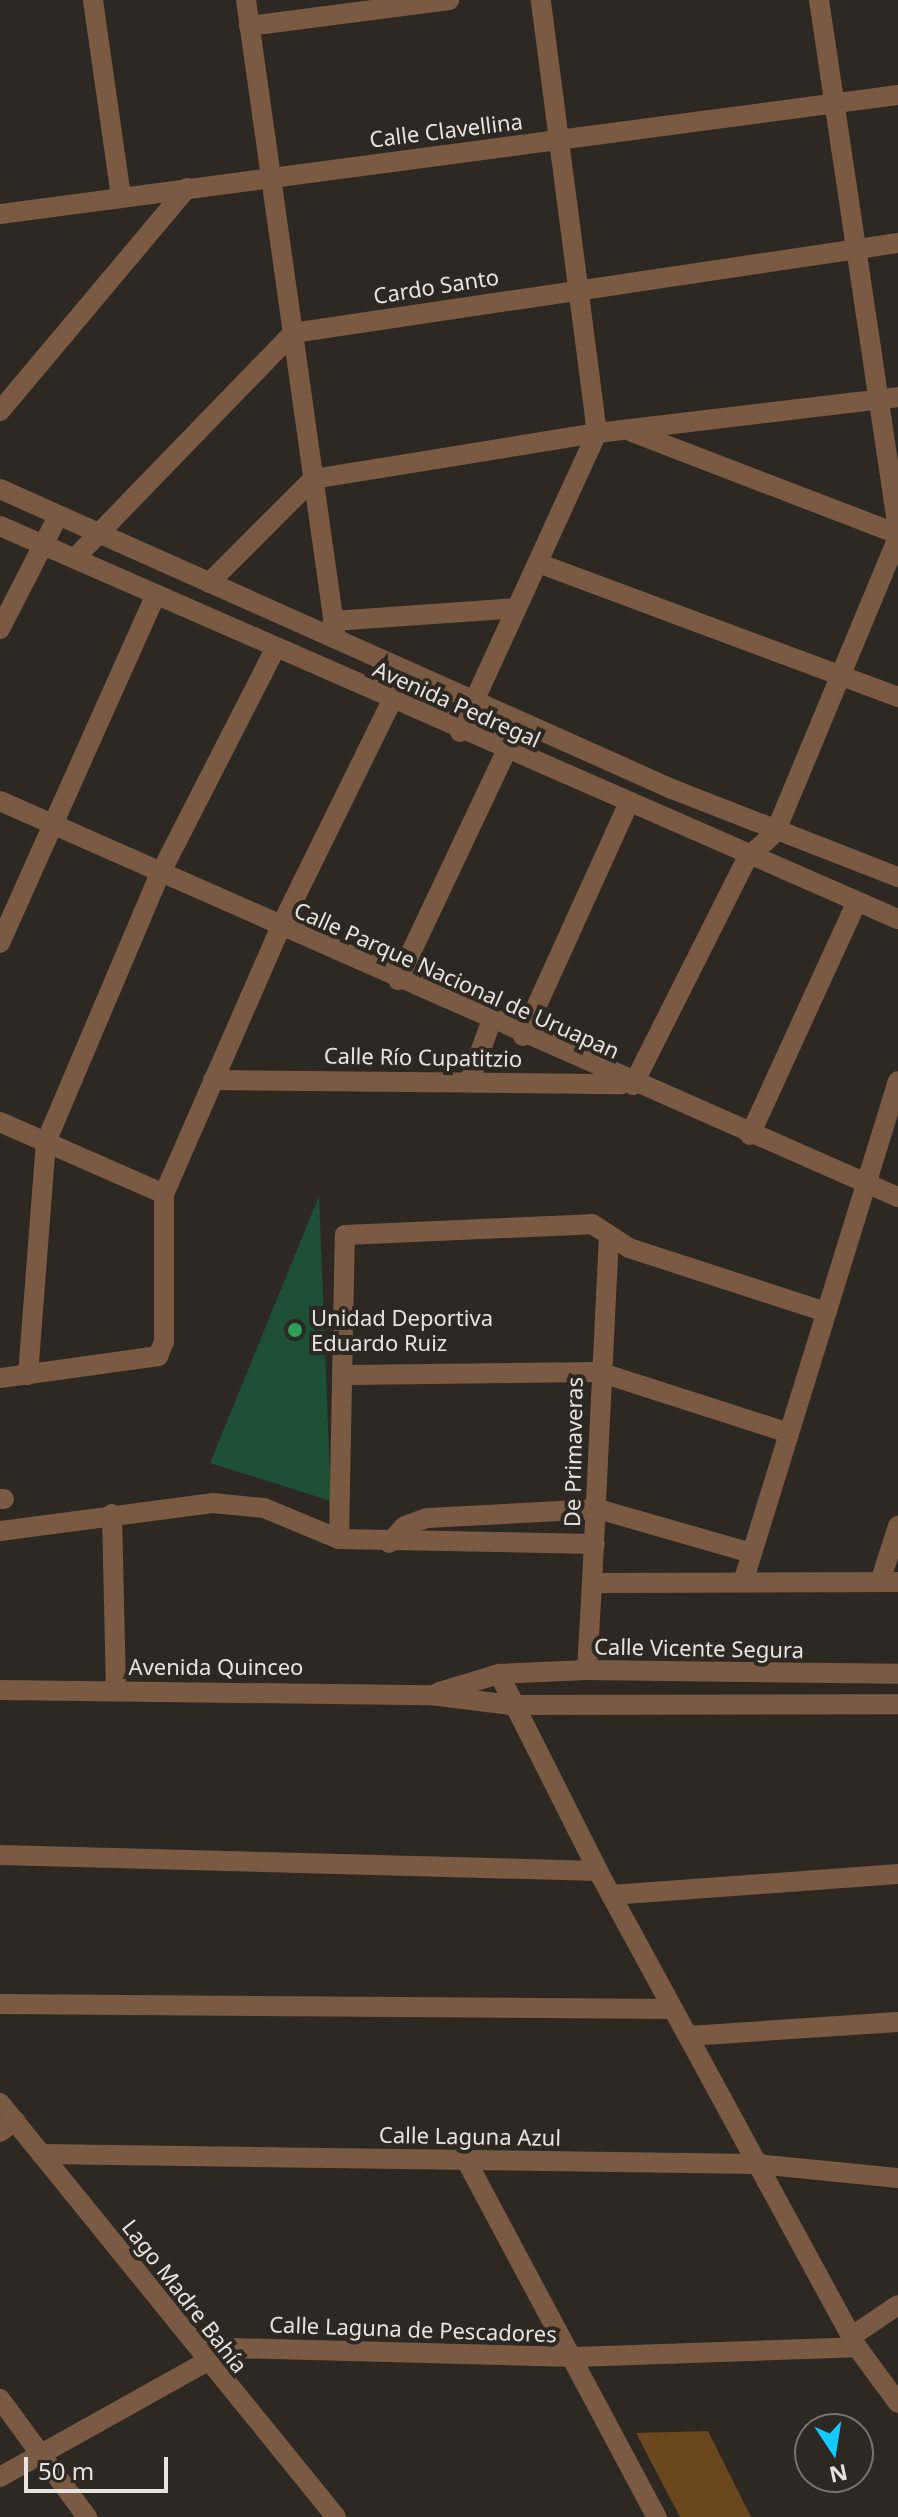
<!DOCTYPE html>
<html>
<head>
<meta charset="utf-8">
<style>
	body { margin:0 }
	#map { position:relative; width:898px; height:2517px; overflow:hidden; background:#2d2822; font-family:"Noto Sans",sans-serif }
	div>[style] { position:absolute }
	[style*='--x'] { left:calc(var(--x)*1px); top:calc(var(--y)*1px); width:calc(var(--w)*1px); rotate:calc(var(--a)*1deg) }
	.green>* { inset:0; background:#1e5035 }
	.building>* { inset:0; background:#6b471e }
	.minor>* { height:20px; margin:-10px; padding:0 10px; transform-origin:10px; border-radius:10px; background:#7b5a44 }
	.tertiary>* { height:20px; margin:-10px; padding:0 10px; transform-origin:10px; border-radius:10px; background:#7b5a44 }
	.dots>* { width:22px; height:22px; translate:-50% -50%; box-sizing:border-box; border:4px solid #2d2822; border-radius:50% }
	span { translate:-50% -50%; white-space:nowrap; text-align:center; line-height:1.15; -webkit-text-stroke:8px #2d2822; paint-order:stroke }
	.street-label { font-size:22px; color:#e7e3df }
	.poi-label { font-size:22px; color:#e7e3df }
	.left { translate:0 -50%; text-align:left }
	.north { position:absolute; left:794px; top:2413px; width:80px; height:80px; box-sizing:border-box; background:#2d2822; border:2px solid #77736e; border-radius:50%; rotate:168deg; font-size:22px; font-weight:700; line-height:32px; text-align:center; color:#e7e3df }
	.north::after { content:''; display:block; margin:auto; width:28px; height:36px; background:#13cafb; clip-path:polygon(50% 0,100% 100%,50% 72%,0 100%) }
	.scale { position:absolute; left:24px; top:2457px; width:144px; height:36px; box-sizing:border-box; border:4px solid #e7e3df; border-top:0; padding-left:10px; font-size:24px; line-height:28px; white-space:nowrap; color:#e7e3df; -webkit-text-stroke:6px #2d2822; paint-order:stroke }
</style>
</head>
<body>
<div id="map">
	<div class="green">
		<div style="clip-path:polygon(319px 1196px,331px 1501px,210px 1463px)"></div>
	</div>
	<div class="building">
		<div style="clip-path:polygon(708px 2431px,751px 2517px,680px 2517px,636px 2433px)"></div>
	</div>
	<div class="minor">
		<div style="--x:93;--y:0;--w:199;--a:81.9"></div>
		<div style="--x:246;--y:0;--w:645;--a:81.98"></div>
		<div style="--x:819;--y:0;--w:535;--a:81.51"></div>
		<div style="--x:249;--y:26;--w:202;--a:-7.4"></div>
		<div style="--x:0;--y:214;--w:906;--a:-7.55"></div>
		<div style="--x:0;--y:411;--w:291;--a:-50"></div>
		<div style="--x:632;--y:432;--w:285;--a:21"></div>
		<div style="--x:75;--y:558;--w:313;--a:-45.9"></div>
		<div style="--x:293;--y:333;--w:612;--a:-8.46"></div>
		<div style="--x:538;--y:563;--w:384;--a:20.4"></div>
		<div style="--x:209;--y:583;--w:147;--a:-45"></div>
		<div style="--x:313;--y:479;--w:288;--a:-9.2"></div>
		<div style="--x:597;--y:433;--w:303;--a:-6.8"></div>
		<div style="--x:333;--y:621;--w:184;--a:-4"></div>
		<div style="--x:0;--y:629;--w:127;--a:-62.8"></div>
		<div style="--x:460;--y:732;--w:329;--a:-65.4"></div>
		<div style="--x:597;--y:433;--w:437;--a:-97.4"></div>
		<div style="--x:0;--y:801;--w:981;--a:23.8"></div>
		<div style="--x:0;--y:943;--w:380;--a:-65.9"></div>
		<div style="--x:398;--y:980;--w:252;--a:-64.7"></div>
		<div style="--x:523;--y:1036;--w:255;--a:-65.6"></div>
		<div style="--x:213;--y:1080;--w:408;--a:0.6"></div>
		<div style="--x:470;--y:1080;--w:62;--a:-70.1"></div>
		<div style="--x:633;--y:1085;--w:254;--a:-63.3"></div>
		<div style="--x:747;--y:858;--w:38;--a:-42"></div>
		<div style="--x:775;--y:833;--w:321;--a:-67.4"></div>
		<div style="--x:0;--y:1122;--w:179;--a:23.7"></div>
		<div style="--x:750;--y:1135;--w:254;--a:-65.4"></div>
		<div style="--x:28;--y:1375;--w:234;--a:-85.6"></div>
		<div style="--x:46;--y:1142;--w:291;--a:-67"></div>
		<div style="--x:160;--y:874;--w:253;--a:-62.9"></div>
		<div style="--x:347;--y:1375;--w:252;--a:-0.7"></div>
		<div style="--x:599;--y:1372;--w:196;--a:17.8"></div>
		<div style="--x:0;--y:1378;--w:160;--a:-7.9"></div>
		<div style="--x:158;--y:1356;--w:15;--a:-67"></div>
		<div style="--x:164;--y:1342;--w:148;--a:-90"></div>
		<div style="--x:164;--y:1194;--w:290;--a:-66.4"></div>
		<div style="--x:280;--y:928;--w:252;--a:-63.8"></div>
		<div style="--x:0;--y:1499;--w:4;--a:0"></div>
		<div style="--x:112;--y:1514;--w:177;--a:88.7"></div>
		<div style="--x:0;--y:1531;--w:214;--a:-7.5"></div>
		<div style="--x:212;--y:1503;--w:52;--a:5.5"></div>
		<div style="--x:264;--y:1508;--w:81;--a:22.5"></div>
		<div style="--x:339;--y:1539;--w:256;--a:1.1"></div>
		<div style="--x:339;--y:1539;--w:304;--a:-88.9"></div>
		<div style="--x:345;--y:1235;--w:247;--a:-2.5"></div>
		<div style="--x:592;--y:1224;--w:44;--a:33"></div>
		<div style="--x:629;--y:1248;--w:207;--a:18"></div>
		<div style="--x:389;--y:1543;--w:23;--a:-47"></div>
		<div style="--x:405;--y:1526;--w:23;--a:-20"></div>
		<div style="--x:427;--y:1518;--w:171;--a:-3"></div>
		<div style="--x:598;--y:1509;--w:159;--a:16"></div>
		<div style="--x:744;--y:1579;--w:521;--a:-72.82"></div>
		<div style="--x:880;--y:1582;--w:59;--a:-72.2"></div>
		<div style="--x:592;--y:1583;--w:348;--a:-87.2"></div>
		<div style="--x:499;--y:1674;--w:220;--a:63.3"></div>
		<div style="--x:598;--y:1871;--w:542;--a:61.45"></div>
		<div style="--x:857;--y:2347;--w:69;--a:53.8"></div>
		<div style="--x:0;--y:1855;--w:598;--a:1.53"></div>
		<div style="--x:611;--y:1895;--w:288;--a:-4.2"></div>
		<div style="--x:0;--y:2004;--w:673;--a:0.43"></div>
		<div style="--x:688;--y:2036;--w:210;--a:-3.8"></div>
		<div style="--x:0;--y:2132;--w:19;--a:-36"></div>
		<div style="--x:41;--y:2154;--w:716;--a:0.8"></div>
		<div style="--x:757;--y:2164;--w:142;--a:5.7"></div>
		<div style="--x:466;--y:2160;--w:405;--a:61.9"></div>
		<div style="--x:852;--y:2336;--w:55;--a:-34"></div>
		<div style="--x:0;--y:2399;--w:147;--a:53.6"></div>
		<div style="--x:0;--y:2477;--w:265;--a:-29.2"></div>
		<div style="--x:231;--y:2348;--w:344;--a:1.5"></div>
		<div style="--x:575;--y:2357;--w:282;--a:-2"></div>
	</div>
	<div class="tertiary">
		<div style="--x:0;--y:489;--w:736;--a:24.06"></div>
		<div style="--x:672;--y:789;--w:243;--a:21.3"></div>
		<div style="--x:0;--y:526;--w:980;--a:23.64"></div>
		<div style="--x:587;--y:1670;--w:87;--a:-86.7"></div>
		<div style="--x:592;--y:1583;--w:306;--a:-0.2"></div>
		<div style="--x:0;--y:1690;--w:431;--a:0.7"></div>
		<div style="--x:431;--y:1695;--w:81;--a:7.1"></div>
		<div style="--x:511;--y:1705;--w:387;--a:-0.1"></div>
		<div style="--x:439;--y:1692;--w:63;--a:-16.7"></div>
		<div style="--x:499;--y:1674;--w:88;--a:-2.6"></div>
		<div style="--x:587;--y:1670;--w:311;--a:0.7"></div>
		<div style="--x:0;--y:2103;--w:533;--a:50.94"></div>
	</div>
	<div class="dots">
		<div style="left:295px;top:1330px;background:#2e9e5b"></div>
	</div>
	<div class="street-label">
		<span style="left:446px;top:130px;rotate:-7deg">Calle Clavellina</span>
		<span style="left:436px;top:286px;rotate:-9deg">Cardo Santo</span>
		<span style="left:457px;top:704px;rotate:24deg">Avenida Pedregal</span>
		<span style="left:457px;top:980px;rotate:24deg">Calle Parque Nacional de Uruapan</span>
		<span style="left:423px;top:1057px;rotate:1deg">Calle Río Cupatitzio</span>
		<span style="left:573px;top:1452px;rotate:-89deg">De Primaveras</span>
		<span style="left:699px;top:1648px;rotate:1deg">Calle Vicente Segura</span>
		<span style="left:216px;top:1667px">Avenida Quinceo</span>
		<span style="left:470px;top:2136px;rotate:1deg">Calle Laguna Azul</span>
		<span style="left:185px;top:2296px;rotate:52deg">Lago Madre Bahía</span>
		<span style="left:413px;top:2329px;rotate:2deg">Calle Laguna de Pescadores</span>
	</div>
	<div class="poi-label">
		<span class="left" style="left:311px;top:1330px">Unidad Deportiva<br>Eduardo Ruiz</span>
	</div>
	<div class="north">N</div>
	<div class="scale">50 m</div>
</div>
</body>
</html>
